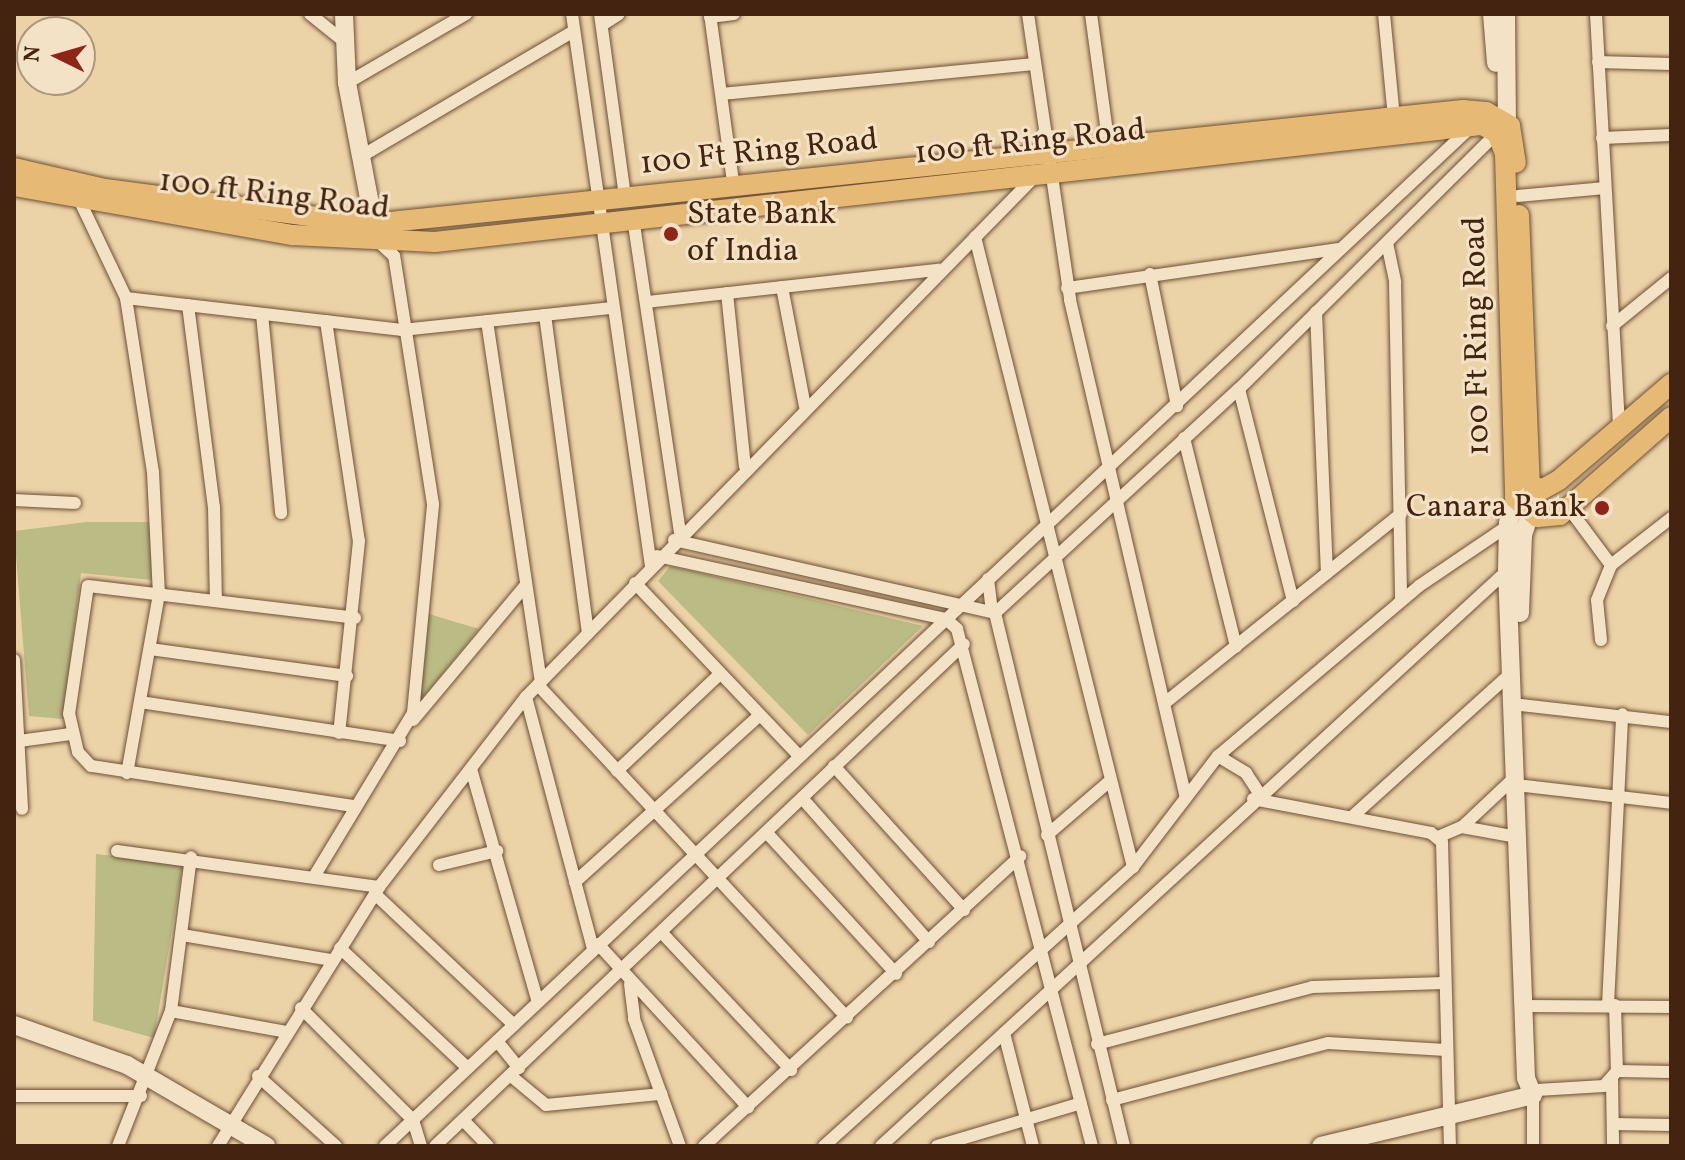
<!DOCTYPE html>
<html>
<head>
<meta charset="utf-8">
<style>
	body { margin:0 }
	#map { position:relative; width:1685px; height:1160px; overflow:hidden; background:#ecd2a7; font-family:Vollkorn,serif }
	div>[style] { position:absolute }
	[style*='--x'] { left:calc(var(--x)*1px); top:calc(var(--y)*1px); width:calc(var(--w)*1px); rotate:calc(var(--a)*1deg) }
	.green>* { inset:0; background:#babb85 }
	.roads { filter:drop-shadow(0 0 2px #6e5036) drop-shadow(0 0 2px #6e5036) }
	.street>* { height:12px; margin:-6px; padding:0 6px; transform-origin:6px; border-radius:6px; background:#f3e2c6 }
	.secondary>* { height:18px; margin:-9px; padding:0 9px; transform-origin:9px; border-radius:9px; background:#f3e2c6 }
	.primary>* { height:20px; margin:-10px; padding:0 10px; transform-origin:10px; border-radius:10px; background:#e6b974 }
	.dots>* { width:22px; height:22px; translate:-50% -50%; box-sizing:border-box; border:4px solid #f3e2c6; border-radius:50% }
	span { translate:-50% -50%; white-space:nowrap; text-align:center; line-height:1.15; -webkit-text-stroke:6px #f3e2c6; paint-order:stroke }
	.street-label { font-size:32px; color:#442410 }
	.poi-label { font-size:32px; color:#442410 }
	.left { translate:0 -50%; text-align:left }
	.right { translate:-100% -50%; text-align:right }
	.frame { position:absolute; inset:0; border:16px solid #442410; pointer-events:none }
	.north { position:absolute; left:16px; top:16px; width:80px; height:80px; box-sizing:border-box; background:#f3e2c6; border:2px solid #ad967d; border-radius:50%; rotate:275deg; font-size:22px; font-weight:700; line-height:32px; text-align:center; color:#442410 }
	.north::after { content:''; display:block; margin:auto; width:28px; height:36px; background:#8f2418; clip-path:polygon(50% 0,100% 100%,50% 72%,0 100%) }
</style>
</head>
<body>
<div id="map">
	<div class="green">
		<div style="clip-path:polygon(87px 522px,151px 522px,152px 580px,81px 573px,63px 719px,29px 716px,14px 531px)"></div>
		<div style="clip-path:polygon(670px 566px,806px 598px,923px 626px,808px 735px,658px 581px)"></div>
		<div style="clip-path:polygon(429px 614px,479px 629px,418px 703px)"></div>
		<div style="clip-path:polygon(96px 854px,183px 864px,154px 1038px,93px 1021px)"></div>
	</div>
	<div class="roads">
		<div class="street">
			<div style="--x:310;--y:14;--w:40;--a:39"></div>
			<div style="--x:572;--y:14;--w:558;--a:81.86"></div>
			<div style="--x:600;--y:14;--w:185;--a:82.2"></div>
			<div style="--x:710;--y:14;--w:171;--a:82.2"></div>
			<div style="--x:1028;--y:14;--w:289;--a:81.6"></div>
			<div style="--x:1070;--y:300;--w:511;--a:76.89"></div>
			<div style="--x:1091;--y:14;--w:134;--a:82.3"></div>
			<div style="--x:1384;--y:14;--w:103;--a:84.5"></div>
			<div style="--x:1596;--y:14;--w:416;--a:86.8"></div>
			<div style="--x:710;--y:17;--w:24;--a:-7"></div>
			<div style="--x:602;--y:25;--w:20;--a:-33"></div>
			<div style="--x:1598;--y:62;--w:73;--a:1.6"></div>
			<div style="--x:347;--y:83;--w:138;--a:-30.1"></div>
			<div style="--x:722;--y:94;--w:313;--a:-5.5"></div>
			<div style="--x:1602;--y:138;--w:69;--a:-2.5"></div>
			<div style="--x:360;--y:157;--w:248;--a:-30.5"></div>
			<div style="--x:76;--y:193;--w:116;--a:64.5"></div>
			<div style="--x:126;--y:298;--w:176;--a:81.2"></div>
			<div style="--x:153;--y:472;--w:122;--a:87.2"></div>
			<div style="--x:159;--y:594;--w:182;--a:100.1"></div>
			<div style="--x:1518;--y:196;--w:87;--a:-5.3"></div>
			<div style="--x:633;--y:218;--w:318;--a:81.5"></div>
			<div style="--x:975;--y:237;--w:650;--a:75.92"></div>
			<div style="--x:1387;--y:243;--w:40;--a:78"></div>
			<div style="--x:1395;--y:282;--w:319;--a:88.9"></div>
			<div style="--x:1150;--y:274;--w:135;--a:78.4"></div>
			<div style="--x:782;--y:287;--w:121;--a:79.1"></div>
			<div style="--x:1067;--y:288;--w:274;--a:-8.2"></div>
			<div style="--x:727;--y:293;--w:174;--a:84.1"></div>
			<div style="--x:126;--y:298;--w:278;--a:6.6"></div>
			<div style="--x:402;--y:330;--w:209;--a:-6"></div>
			<div style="--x:647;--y:302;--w:294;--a:-6.3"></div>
			<div style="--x:188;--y:305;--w:204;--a:82.7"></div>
			<div style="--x:214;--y:507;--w:93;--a:88.8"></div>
			<div style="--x:1316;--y:312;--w:261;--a:87.6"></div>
			<div style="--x:262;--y:314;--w:200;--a:84.5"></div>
			<div style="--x:545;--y:315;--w:320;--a:82.3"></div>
			<div style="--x:326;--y:321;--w:222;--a:81.5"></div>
			<div style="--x:359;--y:541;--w:193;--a:95.9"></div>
			<div style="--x:487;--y:321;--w:365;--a:81.5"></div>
			<div style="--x:1612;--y:326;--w:76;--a:-39.1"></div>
			<div style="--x:1239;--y:389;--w:219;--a:75.7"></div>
			<div style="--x:1184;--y:438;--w:215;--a:76"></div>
			<div style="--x:14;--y:500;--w:61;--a:2.8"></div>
			<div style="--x:1570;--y:510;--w:69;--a:53.3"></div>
			<div style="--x:1611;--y:565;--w:76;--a:-38.1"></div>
			<div style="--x:674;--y:540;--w:329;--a:12.8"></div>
			<div style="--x:995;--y:613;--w:548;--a:76.39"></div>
			<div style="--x:657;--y:556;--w:296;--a:12.3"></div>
			<div style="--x:946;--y:619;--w:15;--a:42"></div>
			<div style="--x:957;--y:629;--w:534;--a:75.37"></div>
			<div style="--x:988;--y:579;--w:31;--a:83"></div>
			<div style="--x:635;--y:583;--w:237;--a:46.5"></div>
			<div style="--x:995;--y:613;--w:331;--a:-42.6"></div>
			<div style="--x:1239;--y:389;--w:363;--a:-44.8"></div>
			<div style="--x:1601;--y:640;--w:40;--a:-95.7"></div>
			<div style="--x:1597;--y:600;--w:38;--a:-68"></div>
			<div style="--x:150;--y:649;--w:199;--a:7.8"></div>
			<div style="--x:14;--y:660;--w:149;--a:86.9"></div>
			<div style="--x:538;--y:685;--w:454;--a:47.1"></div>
			<div style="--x:526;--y:697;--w:261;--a:75.1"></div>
			<div style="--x:140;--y:702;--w:263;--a:8.5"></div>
			<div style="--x:1166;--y:702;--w:301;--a:-38.7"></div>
			<div style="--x:1521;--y:705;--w:151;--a:6.5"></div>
			<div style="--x:413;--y:720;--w:175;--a:-50.1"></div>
			<div style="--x:19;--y:741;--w:52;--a:-7.7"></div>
			<div style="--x:1218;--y:756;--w:33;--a:31"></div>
			<div style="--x:1246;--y:773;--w:24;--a:57"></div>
			<div style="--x:834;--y:766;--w:194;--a:47.9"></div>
			<div style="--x:471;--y:769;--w:242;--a:74"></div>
			<div style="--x:617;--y:771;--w:140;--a:-43.3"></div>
			<div style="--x:1525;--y:786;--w:147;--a:6.6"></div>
			<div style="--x:802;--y:798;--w:192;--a:48.6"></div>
			<div style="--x:1253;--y:799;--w:181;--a:10.8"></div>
			<div style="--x:1431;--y:833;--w:14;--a:39"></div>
			<div style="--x:1442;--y:842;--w:304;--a:88.5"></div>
			<div style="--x:353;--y:806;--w:265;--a:-171.3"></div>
			<div style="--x:91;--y:766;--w:19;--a:-133"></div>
			<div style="--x:78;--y:752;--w:39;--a:-103"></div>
			<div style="--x:69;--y:714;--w:129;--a:-81.6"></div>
			<div style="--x:88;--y:586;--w:269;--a:6.8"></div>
			<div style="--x:1354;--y:815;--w:212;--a:-42.1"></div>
			<div style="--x:1462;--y:827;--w:56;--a:10.3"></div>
			<div style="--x:767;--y:833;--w:191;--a:47.5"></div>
			<div style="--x:1047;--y:835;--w:84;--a:-40.7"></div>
			<div style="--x:1438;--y:837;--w:26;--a:-23"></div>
			<div style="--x:1462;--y:827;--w:71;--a:-43.3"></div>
			<div style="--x:117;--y:851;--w:264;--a:7.8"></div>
			<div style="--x:439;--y:865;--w:60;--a:-13.6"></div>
			<div style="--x:315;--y:875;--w:189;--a:-58.8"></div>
			<div style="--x:413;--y:713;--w:210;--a:-84.5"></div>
			<div style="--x:433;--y:504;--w:251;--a:-98.9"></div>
			<div style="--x:394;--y:256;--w:22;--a:-137"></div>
			<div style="--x:575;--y:882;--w:248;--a:-42.1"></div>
			<div style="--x:375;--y:894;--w:191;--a:43.3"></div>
			<div style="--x:663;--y:934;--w:187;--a:46.7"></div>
			<div style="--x:182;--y:935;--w:152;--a:9.5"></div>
			<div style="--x:598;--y:944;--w:222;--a:47.4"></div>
			<div style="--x:340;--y:948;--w:175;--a:43.2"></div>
			<div style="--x:630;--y:984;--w:35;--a:83"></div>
			<div style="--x:634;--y:1019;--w:135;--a:70.1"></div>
			<div style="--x:1608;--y:1005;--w:291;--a:-87.2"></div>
			<div style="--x:1615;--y:1005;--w:66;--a:88.3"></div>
			<div style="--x:1533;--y:1006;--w:138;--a:0.4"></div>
			<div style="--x:301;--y:1008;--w:158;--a:45"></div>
			<div style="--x:413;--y:1120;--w:27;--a:73"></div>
			<div style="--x:171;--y:1011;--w:117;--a:10.3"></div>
			<div style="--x:1004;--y:1033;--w:117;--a:75.6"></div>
			<div style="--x:497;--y:1041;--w:35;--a:51"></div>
			<div style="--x:1097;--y:1044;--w:222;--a:-14.8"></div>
			<div style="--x:1312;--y:987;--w:132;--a:-1.7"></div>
			<div style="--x:258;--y:1076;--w:105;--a:41.9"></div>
			<div style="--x:511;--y:1076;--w:45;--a:39.6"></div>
			<div style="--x:546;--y:1105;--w:116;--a:-5.5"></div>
			<div style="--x:1612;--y:1079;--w:67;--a:89.1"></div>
			<div style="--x:1537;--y:1090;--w:67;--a:-3.4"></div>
			<div style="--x:1604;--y:1086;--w:20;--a:-49"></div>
			<div style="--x:1617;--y:1071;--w:54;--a:1.1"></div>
			<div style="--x:14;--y:1096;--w:127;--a:0"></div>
			<div style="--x:1112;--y:1100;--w:223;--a:-14.8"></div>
			<div style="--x:1328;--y:1043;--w:118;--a:3.4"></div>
			<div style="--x:463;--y:1120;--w:36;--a:46"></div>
			<div style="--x:1613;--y:1124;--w:58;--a:1"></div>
			<div style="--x:118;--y:1146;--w:145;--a:-68.6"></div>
			<div style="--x:171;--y:1011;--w:155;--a:-82.6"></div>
			<div style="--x:218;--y:1146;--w:305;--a:-58.1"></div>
			<div style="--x:379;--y:887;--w:240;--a:-52.3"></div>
			<div style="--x:526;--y:697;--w:731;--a:-45.66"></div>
			<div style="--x:385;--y:1146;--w:1488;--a:-43.18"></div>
			<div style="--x:435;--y:1146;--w:729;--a:-43.5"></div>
			<div style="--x:704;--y:1146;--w:429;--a:-42.5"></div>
			<div style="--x:824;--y:1146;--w:416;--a:-42.1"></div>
			<div style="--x:1133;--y:867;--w:140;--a:-52.6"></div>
			<div style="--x:1218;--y:756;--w:263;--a:-40.2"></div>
			<div style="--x:1419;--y:586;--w:112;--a:-34.1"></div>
			<div style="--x:881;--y:1146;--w:853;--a:-42.58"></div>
			<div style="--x:937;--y:1146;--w:150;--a:-16.6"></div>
			<div style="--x:1533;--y:1146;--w:51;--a:-90"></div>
		</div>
		<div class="secondary">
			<div style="--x:344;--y:14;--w:69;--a:87.5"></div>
			<div style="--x:347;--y:83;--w:155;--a:79.2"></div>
			<div style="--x:1492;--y:14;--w:49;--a:85.3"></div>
			<div style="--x:1506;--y:14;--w:125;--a:89.5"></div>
			<div style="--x:1520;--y:486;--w:39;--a:108"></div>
			<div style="--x:1508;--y:523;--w:47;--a:91.2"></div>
			<div style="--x:1507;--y:570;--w:508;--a:87.86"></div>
			<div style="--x:1526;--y:1078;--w:18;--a:68"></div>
			<div style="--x:1520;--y:613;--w:78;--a:-87.8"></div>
			<div style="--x:1523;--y:535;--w:48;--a:-71.9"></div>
			<div style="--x:14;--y:1025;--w:120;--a:19.5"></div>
			<div style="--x:127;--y:1065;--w:161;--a:30.2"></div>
			<div style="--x:1321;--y:1146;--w:218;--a:-13.5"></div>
		</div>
		<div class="primary">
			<div style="--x:14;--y:168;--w:93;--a:13"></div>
			<div style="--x:105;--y:189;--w:268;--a:7.5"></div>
			<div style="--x:371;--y:224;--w:1098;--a:-5.96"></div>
			<div style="--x:1463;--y:110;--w:23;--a:5"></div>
			<div style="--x:1486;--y:112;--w:28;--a:30"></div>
			<div style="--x:1510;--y:126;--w:37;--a:81"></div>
			<div style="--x:14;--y:186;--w:283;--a:10"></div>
			<div style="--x:293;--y:235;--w:142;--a:2.8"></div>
			<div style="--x:435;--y:242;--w:1054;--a:-6.38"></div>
			<div style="--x:1482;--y:125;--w:17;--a:28"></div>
			<div style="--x:1497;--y:133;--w:22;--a:69"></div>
			<div style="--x:1505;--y:154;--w:344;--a:88.3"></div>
			<div style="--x:1515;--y:498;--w:30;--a:40"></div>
			<div style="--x:1538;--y:517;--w:22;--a:-5"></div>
			<div style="--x:1560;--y:515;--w:148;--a:-41.4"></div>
			<div style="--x:1519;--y:215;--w:271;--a:87.7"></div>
			<div style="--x:1530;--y:486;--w:13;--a:13"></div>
			<div style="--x:1543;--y:489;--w:18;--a:-29"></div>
			<div style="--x:1559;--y:480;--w:148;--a:-40.6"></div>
		</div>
	</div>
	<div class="dots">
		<div style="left:671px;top:234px;background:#8f2418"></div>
		<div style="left:1602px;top:508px;background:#8f2418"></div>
	</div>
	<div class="street-label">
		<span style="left:1030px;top:143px;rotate:-6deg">100 ft Ring Road</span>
		<span style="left:759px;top:153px;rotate:-6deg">100 Ft Ring Road</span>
		<span style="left:274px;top:196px;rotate:7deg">100 ft Ring Road</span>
		<span style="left:1478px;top:336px;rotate:-91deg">100 Ft Ring Road</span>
	</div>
	<div class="poi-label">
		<span class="left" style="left:687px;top:234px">State Bank<br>of India</span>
		<span class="right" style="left:1586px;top:508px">Canara Bank</span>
	</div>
	<div class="frame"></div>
	<div class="north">N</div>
</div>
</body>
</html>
